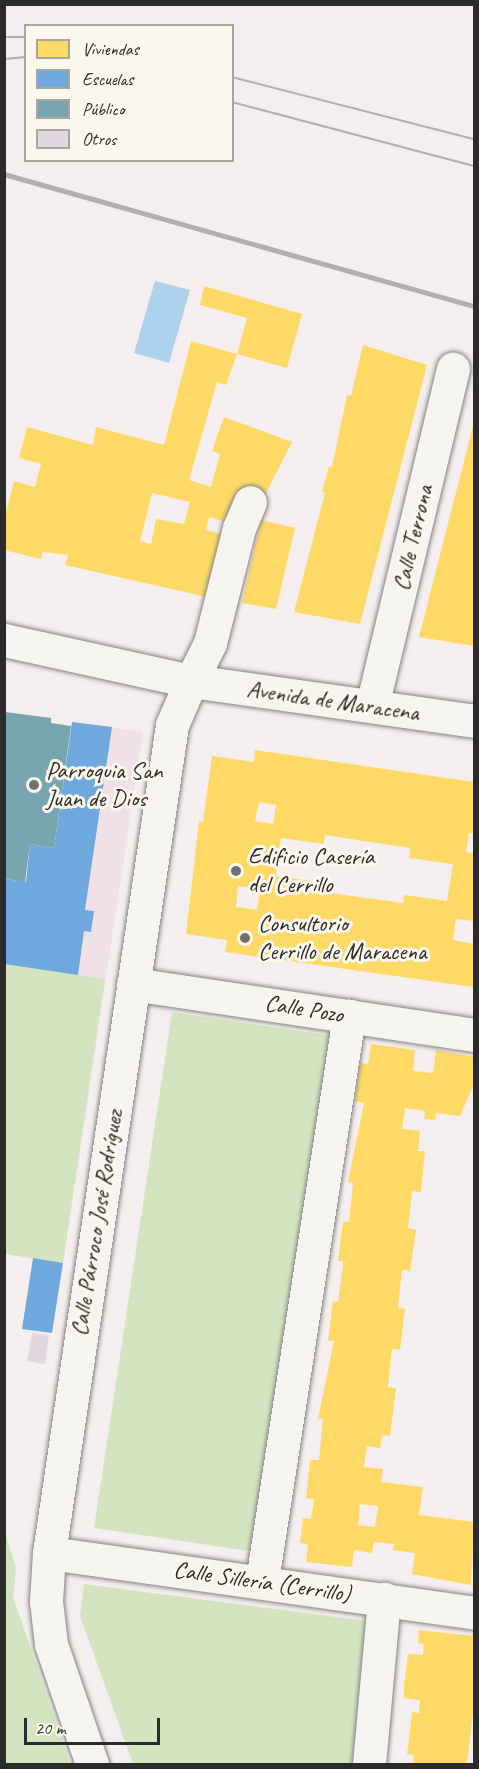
<!DOCTYPE html>
<html>
<head>
<meta charset="utf-8">
<style>
	body { margin:0 }
	#map { position:relative; width:479px; height:1769px; overflow:hidden; background:#f4eeee; font-family:Caveat,sans-serif }
	div>[style] { position:absolute }
	[style*='--x'] { left:calc(var(--x)*1px); top:calc(var(--y)*1px); width:calc(var(--w)*1px); rotate:calc(var(--a)*1deg) }
	.built>* { inset:0; background:#efe1e7 }
	.green>* { inset:0; background:#d2e5c0 }
	.water>* { inset:0; background:#add2ed }
	.homes>* { inset:0; background:#ffd966 }
	.schools>* { inset:0; background:#6fa8dc }
	.public>* { inset:0; background:#76a5af }
	.building>* { inset:0; background:#e1d7de }
	.roads { filter:drop-shadow(0 0 2px #858383) drop-shadow(0 0 2px #858383) }
	.minor>* { height:33px; margin:-16.5px; padding:0 16.5px; transform-origin:16.5px; border-radius:16.5px; background:#f6f4f1 }
	.tertiary>* { height:33px; margin:-16.5px; padding:0 16.5px; transform-origin:16.5px; border-radius:16.5px; background:#f6f4f1 }
	.secondary>* { height:33px; margin:-16.5px; padding:0 16.5px; transform-origin:16.5px; border-radius:16.5px; background:#f6f4f1 }
	.tram>* { height:1.5px; margin:-0.75px; padding:0 0.75px; transform-origin:0.75px; border-radius:0.75px; background:#b1afad }
	.rail>* { height:4.5px; margin:-2.25px; padding:0 2.25px; transform-origin:2.25px; border-radius:2.25px; background:#b1afad }
	.dots>* { width:16px; height:16px; translate:-50% -50%; box-sizing:border-box; border:3px solid #fbf7ec; border-radius:50% }
	span { translate:-50% -50%; white-space:nowrap; text-align:center; line-height:1.15; -webkit-text-stroke:6px #fbf7ec; paint-order:stroke }
	.street-label { font-size:24px; color:#2b2b2b }
	.poi-label { font-size:24px; color:#2b2b2b }
	.left { translate:0 -50%; text-align:left }
	.frame { position:absolute; inset:0; border:6px solid #2b2b2b; pointer-events:none }
	.legend { position:absolute; left:24px; top:24px; width:210px; height:138px; box-sizing:border-box; background:#fbf7ec; border:2px solid #a8a59f; margin:0; padding:8px 10px; list-style:none; font-size:18px; color:#2b2b2b }
	.legend li { display:flex; align-items:center; gap:12px; height:30px }
	.legend b { width:30px; border:2px solid #a8a59f }
	.scale { position:absolute; left:24px; top:1718px; width:136px; height:27px; box-sizing:border-box; border:3px solid #2b2b2b; border-top:0; padding-left:8px; font-size:18px; line-height:21px; white-space:nowrap; color:#2b2b2b; -webkit-text-stroke:4px #fbf7ec; paint-order:stroke }
</style>
</head>
<body>
<div id="map">
	<div class="built">
		<div style="clip-path:polygon(72px 722px,143px 732px,63px 1263px,5px 1254px,4px 879px,26px 881px,30px 844px,54px 848px)"></div>
	</div>
	<div class="green">
		<div style="clip-path:polygon(4px 964px,105px 979px,63px 1263px,5px 1254px)"></div>
		<div style="clip-path:polygon(172px 1012px,334px 1036px,256px 1552px,94px 1528px)"></div>
		<div style="clip-path:polygon(5px 1532px,16px 1568px,13px 1597px,70px 1764px,5px 1764px)"></div>
		<div style="clip-path:polygon(84px 1584px,367px 1621px,354px 1764px,133px 1764px,80px 1616px)"></div>
	</div>
	<div class="water">
		<div style="clip-path:polygon(155px 281px,190px 290px,169px 363px,134px 353px)"></div>
	</div>
	<div class="homes">
		<div style="clip-path:polygon(204px 286px,302px 314px,287px 368px,237px 354px,247px 318px,200px 305px)"></div>
		<div style="clip-path:polygon(evenodd,191px 341px,237px 354px,226px 385px,217px 382px,189px 480px,211px 487px,220px 454px,212px 451px,224px 417px,292px 442px,261px 503px,226px 522px,209px 517px,206px 530px,224px 535px,207px 597px,65px 565px,68px 555px,43px 552px,41px 559px,4px 550px,4px 520px,14px 481px,35px 487px,41px 464px,19px 458px,27px 427px,93px 445px,96px 427px,164px 445px,191px 341px,152px 493px,190px 502px,184px 524px,156px 519px,151px 544px,140px 541px,152px 493px)"></div>
		<div style="clip-path:polygon(363px 345px,427px 365px,360px 624px,294px 612px,325px 493px,322px 492px,329px 466px,332px 467px,347px 395px,351px 396px)"></div>
		<div style="clip-path:polygon(474px 422px,474px 646px,419px 637px)"></div>
		<div style="clip-path:polygon(261px 520px,295px 528px,276px 609px,242px 603px)"></div>
		<div style="clip-path:polygon(evenodd,255px 750px,474px 782px,474px 833px,469px 833px,466px 852px,474px 854px,474px 921px,456px 919px,453px 940px,474px 944px,473px 987px,225px 952px,227px 940px,186px 934px,199px 821px,203px 822px,212px 756px,254px 762px,255px 750px,259px 802px,276px 805px,273px 824px,255px 821px,259px 802px,255px 750px,325px 835px,410px 848px,409px 858px,453px 864px,447px 901px,404px 895px,403px 903px,316px 891px,318px 882px,276px 876px,281px 838px,324px 844px,325px 835px,255px 750px,238px 886px,260px 889px,257px 910px,236px 907px,238px 886px)"></div>
		<div style="clip-path:polygon(evenodd,371px 1044px,415px 1050px,413px 1071px,433px 1073px,436px 1050px,474px 1057px,474px 1084px,460px 1116px,436px 1113px,435px 1120px,424px 1119px,425px 1111px,405px 1108px,402px 1129px,420px 1131px,418px 1151px,425px 1151px,421px 1192px,412px 1191px,408px 1228px,416px 1230px,410px 1271px,402px 1270px,398px 1308px,405px 1309px,400px 1350px,392px 1349px,388px 1387px,396px 1388px,390px 1436px,382px 1435px,380px 1448px,367px 1446px,364px 1467px,383px 1469px,381px 1482px,423px 1487px,419px 1515px,474px 1522px,471px 1585px,412px 1574px,415px 1553px,393px 1550px,394px 1544px,374px 1542px,372px 1553px,354px 1550px,352px 1567px,306px 1562px,308px 1544px,300px 1543px,303px 1518px,311px 1519px,314px 1499px,306px 1498px,310px 1460px,319px 1460px,323px 1419px,318px 1419px,334px 1341px,328px 1341px,333px 1301px,338px 1302px,343px 1265px,343px 1261px,338px 1261px,343px 1222px,349px 1222px,353px 1183px,348px 1182px,364px 1103px,355px 1101px,360px 1063px,368px 1064px,371px 1044px,360px 1504px,378px 1506px,375px 1527px,358px 1525px,360px 1504px)"></div>
		<div style="clip-path:polygon(419px 1630px,474px 1636px,474px 1703px,467px 1764px,413px 1764px,414px 1755px,407px 1754px,412px 1712px,419px 1713px,420px 1700px,404px 1698px,404px 1686px,408px 1654px,423px 1655px,424px 1644px,418px 1643px)"></div>
	</div>
	<div class="schools">
		<div style="clip-path:polygon(72px 722px,112px 727px,85px 910px,94px 911px,91px 932px,84px 931px,78px 975px,4px 964px,4px 879px,26px 882px,30px 844px,54px 848px)"></div>
		<div style="clip-path:polygon(33px 1258px,63px 1263px,52px 1333px,22px 1329px)"></div>
	</div>
	<div class="public">
		<div style="clip-path:polygon(5px 712px,51px 718px,51px 723px,71px 726px,54px 848px,30px 844px,25px 882px,5px 879px)"></div>
	</div>
	<div class="building">
		<div style="clip-path:polygon(32px 1333px,49px 1335px,45px 1364px,27px 1361px)"></div>
	</div>
	<div class="roads">
		<div class="minor">
			<div style="--x:191;--y:681;--w:42;--a:-63.4"></div>
			<div style="--x:210;--y:643;--w:119;--a:-75.8"></div>
			<div style="--x:239;--y:528;--w:28;--a:-67"></div>
			<div style="--x:372;--y:706;--w:347;--a:-76.5"></div>
			<div style="--x:49;--y:1553;--w:429;--a:8"></div>
			<div style="--x:262;--y:1581;--w:572;--a:-81.25"></div>
			<div style="--x:369;--y:1764;--w:166;--a:-84.8"></div>
		</div>
		<div class="tertiary">
			<div style="--x:133;--y:984;--w:345;--a:8.5"></div>
		</div>
		<div class="secondary">
			<div style="--x:4;--y:640;--w:191;--a:12.4"></div>
			<div style="--x:191;--y:681;--w:286;--a:8"></div>
			<div style="--x:92;--y:1764;--w:127;--a:-108.9"></div>
			<div style="--x:51;--y:1644;--w:43;--a:-96.6"></div>
			<div style="--x:46;--y:1601;--w:48;--a:-86.4"></div>
			<div style="--x:49;--y:1553;--w:837;--a:-81.55"></div>
			<div style="--x:172;--y:725;--w:48;--a:-66.6"></div>
		</div>
	</div>
	<div class="tram">
		<div style="--x:4;--y:37;--w:22;--a:0"></div>
		<div style="--x:4;--y:59;--w:22;--a:-5"></div>
		<div style="--x:232;--y:77;--w:250;--a:14.4"></div>
		<div style="--x:232;--y:102;--w:250;--a:14.8"></div>
	</div>
	<div class="rail">
		<div style="--x:4;--y:174;--w:488;--a:15.7"></div>
	</div>
	<div class="dots">
		<div style="left:34px;top:785px;background:#716f6f"></div>
		<div style="left:236px;top:871px;background:#716f6f"></div>
		<div style="left:245px;top:938px;background:#716f6f"></div>
	</div>
	<div class="street-label">
		<span style="left:413px;top:538px;rotate:-77deg">Calle Terrona</span>
		<span style="left:333px;top:701px;rotate:8deg">Avenida de Maracena</span>
		<span style="left:304px;top:1009px;rotate:9deg">Calle Pozo</span>
		<span style="left:97px;top:1223px;rotate:-81deg">Calle Párroco José Rodríguez</span>
		<span style="left:262px;top:1582px;rotate:8deg">Calle Sillería (Cerrillo)</span>
	</div>
	<div class="poi-label">
		<span class="left" style="left:46px;top:785px">Parroquia San<br>Juan de Dios</span>
		<span class="left" style="left:248px;top:871px">Edificio Casería<br>del Cerrillo</span>
		<span class="left" style="left:258px;top:938px">Consultorio<br>Cerrillo de Maracena</span>
	</div>
	<div class="frame"></div>
	<ul class="legend">
	<li><b style="height:16px;background:#ffd966"></b>Viviendas</li>
	<li><b style="height:16px;background:#6fa8dc"></b>Escuelas</li>
	<li><b style="height:16px;background:#76a5af"></b>Público</li>
	<li><b style="height:16px;background:#e1d7de"></b>Otros</li>
	</ul>
	<div class="scale">20 m</div>
</div>
</body>
</html>
